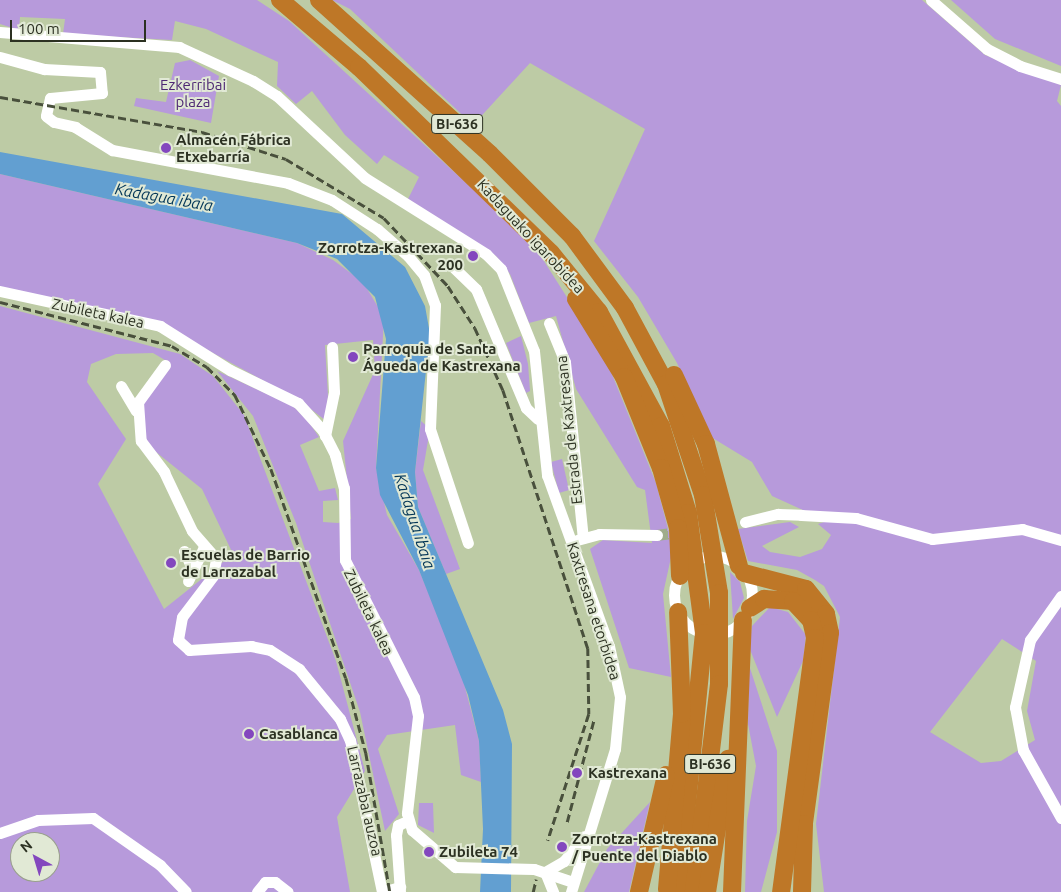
<!DOCTYPE html>
<html>
<head>
<meta charset="utf-8">
<style>
	body { margin:0 }
	#map { position:relative; width:1061px; height:892px; overflow:hidden; background:#bdcba5; font-family:Ubuntu,sans-serif }
	div>[style] { position:absolute }
	[style*='--x'] { left:calc(var(--x)*1px); top:calc(var(--y)*1px); width:calc(var(--w)*1px); rotate:calc(var(--a)*1deg) }
	.green>* { inset:0; background:#b79adb }
	.water>* { inset:0; background:#629fd1 }
	.minor-tunnel>* { height:11px; margin-top:-5.5px; transform-origin:0; background:repeating-linear-gradient(90deg,#a0ac8b 0 11px,transparent 0 16.5px) }
	.minor>* { height:11px; margin:-5.5px; padding:0 5.5px; transform-origin:5.5px; border-radius:5.5px; background:#fff }
	.minor>.ring { margin:-5.5px; padding:0; box-sizing:content-box; background:none; border:11px solid #fff; border-radius:50% }
	.highway>* { height:18px; margin:-9px; padding:0 9px; transform-origin:9px; border-radius:9px; background:#be7727 }
	.rail>* { height:2.5px; margin-top:-1.25px; transform-origin:0; background:repeating-linear-gradient(90deg,#49503c 0 8px,transparent 0 12px) }
	.dots>* { width:14px; height:14px; translate:-50% -50%; box-sizing:border-box; border:2px solid #e1e9d5; border-radius:50% }
	span { translate:-50% -50%; white-space:nowrap; text-align:center; line-height:1.15; -webkit-text-stroke:4px #e1e9d5; paint-order:stroke }
	.shield-label span { padding:1px 4px; background:#e1e9d5; border:1px solid; border-radius:4px; -webkit-text-stroke-width:0 }
	.shield-label { font-size:14px; color:#2c3122; font-weight:700 }
	.park-label { font-size:15px; color:#4e2874 }
	.poi-label { font-size:15px; color:#2c3122; font-weight:700 }
	.left { translate:0 -50%; text-align:left }
	.right { translate:-100% -50%; text-align:right }
	.street-label { font-size:15px; color:#2c3122 }
	.water-label { font-size:16px; color:#033657; font-style:italic }
	.north { position:absolute; left:10px; top:832px; width:50px; height:50px; box-sizing:border-box; background:#e1e9d5; border:1px solid #999f8d; border-radius:50%; rotate:321deg; font-size:14px; font-weight:700; line-height:20px; text-align:center; color:#2c3122 }
	.north::after { content:''; display:block; margin:auto; width:18px; height:22px; background:#8347be; clip-path:polygon(50% 0,100% 100%,50% 72%,0 100%) }
	.scale { position:absolute; left:10px; top:20px; width:136px; height:22px; box-sizing:border-box; border:2px solid #2c3122; border-top:0; padding-left:6px; font-size:15px; line-height:18px; white-space:nowrap; color:#2c3122; -webkit-text-stroke:4px #e1e9d5; paint-order:stroke }
</style>
</head>
<body>
<div id="map">
	<div class="green">
		<div style="clip-path:polygon(0 0,257px 0,289px 21px,511px 224px,542px 258px,605px 357px,656px 483px,673px 548px,663px 594px,671px 677px,629px 668px,590px 549px,603px 540px,652px 543px,645px 490px,637px 487px,576px 389px,556px 316px,529px 323px,510px 274px,496px 256px,408px 199px,419px 177px,384px 155px,377px 164px,345px 135px,312px 91px,296px 104px,277px 86px,278px 62px,206px 29px,175px 21px,172px 40px,63px 34px,65px 19px,20px 17px,19px 30px,0 24px)"></div>
		<div style="clip-path:polygon(evenodd,332px 0,922px 0,985px 55px,1061px 85px,1057px 101px,1061px 106px,1061px 892px,824px 892px,816px 824px,840px 617px,824px 586px,815px 580px,797px 570px,748px 561px,738px 529px,790px 522px,799px 527px,762px 546px,770px 552px,800px 557px,822px 549px,831px 535px,818px 524px,827px 521px,772px 496px,752px 462px,711px 437px,677px 363px,638px 297px,594px 241px,645px 129px,530px 63px,473px 125px,350px 9px,332px 0,1002px 639px,1036px 661px,1027px 711px,1035px 740px,1001px 761px,981px 763px,930px 732px,1002px 639px)"></div>
		<div style="clip-path:polygon(951px 0,1061px 0,1061px 66px,995px 39px)"></div>
		<div style="clip-path:polygon(190px 60px,219px 76px,211px 123px,134px 106px,136px 98px,166px 102px,175px 63px)"></div>
		<div style="clip-path:polygon(0 174px,297px 243px,333px 260px,363px 282px,384px 317px,376px 468px,387px 515px,419px 570px,461px 672px,479px 741px,481px 782px,461px 775px,455px 725px,387px 735px,378px 749px,399px 814px,385px 831px,360px 712px,296px 523px,253px 416px,217px 371px,293px 406px,308px 421px,319px 437px,300px 445px,319px 491px,335px 488px,338px 500px,323px 501px,323px 522px,338px 523px,351px 519px,343px 441px,375px 370px,373px 340px,325px 345px,328px 396px,325px 420px,299px 400px,160px 324px,0 288px)"></div>
		<div style="clip-path:polygon(evenodd,0 306px,180px 354px,213px 376px,244px 415px,336px 661px,365px 771px,337px 817px,350px 892px,0 892px,0 306px,153px 353px,170px 363px,141px 403px,144px 437px,151px 448px,202px 489px,233px 554px,164px 609px,98px 484px,126px 439px,87px 382px,91px 364px,116px 354px,153px 353px,0 306px,20px 842px,50px 842px,50px 872px,20px 872px,20px 842px)"></div>
		<div style="clip-path:polygon(521px 336px,528px 364px,530px 391px,526px 393px,506px 343px)"></div>
		<div style="clip-path:polygon(421px 421px,430px 429px,423px 470px,460px 569px,446px 574px,418px 507px,415px 472px)"></div>
		<div style="clip-path:polygon(562px 459px,569px 490px,559px 493px,551px 462px)"></div>
		<div style="clip-path:polygon(730px 572px,740px 582px,744px 598px,733px 619px)"></div>
		<div style="clip-path:polygon(770px 607px,788px 612px,806px 635px,803px 661px,777px 717px,749px 647px,752px 626px)"></div>
		<div style="clip-path:polygon(749px 665px,777px 751px,777px 832px,761px 892px,745px 892px,747px 821px,756px 766px,748px 724px)"></div>
		<div style="clip-path:polygon(650px 802px,629px 892px,584px 892px,607px 849px)"></div>
		<div style="clip-path:polygon(419px 803px,433px 803px,434px 833px,418px 825px)"></div>
	</div>
	<div class="water">
		<div style="clip-path:polygon(0 152px,342px 214px,405px 267px,425px 306px,430px 334px,415px 472px,418px 507px,503px 710px,512px 744px,511px 892px,480px 892px,483px 829px,479px 741px,468px 695px,419px 570px,380px 495px,376px 468px,386px 339px,375px 297px,337px 259px,297px 243px,0 174px)"></div>
	</div>
	<div class="minor-tunnel">
		<div style="--x:657;--y:535;--w:27;--a:-8"></div>
	</div>
	<div class="minor">
		<div style="--x:931;--y:0;--w:74;--a:41.2"></div>
		<div style="--x:987;--y:49;--w:37;--a:27"></div>
		<div style="--x:1020;--y:66;--w:43;--a:17.6"></div>
		<div style="--x:0;--y:32;--w:180;--a:4.8"></div>
		<div style="--x:179;--y:47;--w:81;--a:24.7"></div>
		<div style="--x:253;--y:81;--w:28;--a:32"></div>
		<div style="--x:277;--y:96;--w:120;--a:43"></div>
		<div style="--x:365;--y:178;--w:143;--a:32.1"></div>
		<div style="--x:486;--y:254;--w:21;--a:45"></div>
		<div style="--x:501;--y:269;--w:88;--a:68.1"></div>
		<div style="--x:534;--y:351;--w:125;--a:84"></div>
		<div style="--x:547;--y:475;--w:182;--a:70.1"></div>
		<div style="--x:609;--y:646;--w:52;--a:77.8"></div>
		<div style="--x:620;--y:697;--w:52;--a:95.5"></div>
		<div style="--x:615;--y:749;--w:150;--a:107.1"></div>
		<div style="--x:0;--y:57;--w:46;--a:15.3"></div>
		<div style="--x:44;--y:69;--w:56;--a:3.1"></div>
		<div style="--x:100;--y:72;--w:21;--a:85"></div>
		<div style="--x:102;--y:93;--w:52;--a:174.5"></div>
		<div style="--x:50;--y:98;--w:18;--a:103"></div>
		<div style="--x:46;--y:116;--w:10;--a:37"></div>
		<div style="--x:54;--y:122;--w:22;--a:13"></div>
		<div style="--x:75;--y:127;--w:44;--a:31.9"></div>
		<div style="--x:112;--y:150;--w:179;--a:10.6"></div>
		<div style="--x:288;--y:183;--w:47;--a:21.1"></div>
		<div style="--x:332;--y:200;--w:54;--a:32.8"></div>
		<div style="--x:377;--y:229;--w:41;--a:41.1"></div>
		<div style="--x:408;--y:256;--w:25;--a:50"></div>
		<div style="--x:424;--y:275;--w:32;--a:70"></div>
		<div style="--x:435;--y:305;--w:124;--a:92.3"></div>
		<div style="--x:430;--y:429;--w:120;--a:71.6"></div>
		<div style="--x:450;--y:264;--w:36;--a:44"></div>
		<div style="--x:476;--y:289;--w:129;--a:67.2"></div>
		<div style="--x:526;--y:408;--w:16;--a:43"></div>
		<div style="--x:0;--y:291;--w:164;--a:12.3"></div>
		<div style="--x:160;--y:326;--w:83;--a:32.2"></div>
		<div style="--x:230;--y:370;--w:76;--a:25.9"></div>
		<div style="--x:298;--y:403;--w:38;--a:48"></div>
		<div style="--x:323;--y:431;--w:27;--a:63"></div>
		<div style="--x:335;--y:455;--w:34;--a:75"></div>
		<div style="--x:344;--y:488;--w:72;--a:89.2"></div>
		<div style="--x:345;--y:560;--w:153;--a:63.3"></div>
		<div style="--x:414;--y:697;--w:19;--a:78"></div>
		<div style="--x:418;--y:716;--w:98;--a:96.5"></div>
		<div style="--x:407;--y:813;--w:18;--a:74"></div>
		<div style="--x:412;--y:830;--w:57;--a:40.7"></div>
		<div style="--x:455;--y:867;--w:79;--a:1.5"></div>
		<div style="--x:534;--y:869;--w:41;--a:18.4"></div>
		<div style="--x:549;--y:323;--w:42;--a:67.7"></div>
		<div style="--x:565;--y:362;--w:177;--a:84.2"></div>
		<div style="--x:165;--y:365;--w:46;--a:126.1"></div>
		<div style="--x:138;--y:402;--w:39;--a:86"></div>
		<div style="--x:141;--y:441;--w:39;--a:53"></div>
		<div style="--x:164;--y:472;--w:65;--a:64.6"></div>
		<div style="--x:192;--y:531;--w:37;--a:49"></div>
		<div style="--x:216;--y:559;--w:17;--a:100"></div>
		<div style="--x:213;--y:576;--w:51;--a:127.1"></div>
		<div style="--x:182;--y:617;--w:23;--a:100"></div>
		<div style="--x:178;--y:640;--w:15;--a:42"></div>
		<div style="--x:189;--y:650;--w:62;--a:-3.7"></div>
		<div style="--x:251;--y:646;--w:19;--a:12"></div>
		<div style="--x:270;--y:650;--w:35;--a:33"></div>
		<div style="--x:299;--y:669;--w:65;--a:50.6"></div>
		<div style="--x:340;--y:719;--w:23;--a:65"></div>
		<div style="--x:350;--y:740;--w:155;--a:78.1"></div>
		<div style="--x:382;--y:892;--w:19;--a:-16"></div>
		<div style="--x:121;--y:386;--w:29;--a:59"></div>
		<div style="--x:325;--y:436;--w:45;--a:-78.4"></div>
		<div style="--x:334;--y:392;--w:45;--a:-92.5"></div>
		<div style="--x:745;--y:522;--w:34;--a:-14"></div>
		<div style="--x:778;--y:514;--w:23;--a:2"></div>
		<div style="--x:801;--y:515;--w:55;--a:3.1"></div>
		<div style="--x:856;--y:518;--w:79;--a:15.4"></div>
		<div style="--x:932;--y:539;--w:91;--a:-6.3"></div>
		<div style="--x:1022;--y:529;--w:41;--a:15.8"></div>
		<div style="--x:577;--y:540;--w:23;--a:-15"></div>
		<div style="--x:599;--y:534;--w:58;--a:1"></div>
		<div style="--x:184;--y:551;--w:19;--a:65"></div>
		<div class="ring" style="left:674px;top:556px;width:67px;height:67px"></div>
		<div style="--x:188;--y:581;--w:38;--a:-65"></div>
		<div style="--x:1061;--y:596;--w:54;--a:125.2"></div>
		<div style="--x:1030;--y:640;--w:69;--a:102.6"></div>
		<div style="--x:1015;--y:707;--w:44;--a:79.5"></div>
		<div style="--x:1023;--y:750;--w:78;--a:60.8"></div>
		<div style="--x:0;--y:833;--w:40;--a:-18.9"></div>
		<div style="--x:38;--y:820;--w:55;--a:-2.1"></div>
		<div style="--x:93;--y:818;--w:82;--a:35"></div>
		<div style="--x:160;--y:865;--w:37;--a:46"></div>
		<div style="--x:545;--y:872;--w:22;--a:-30"></div>
		<div style="--x:564;--y:861;--w:32;--a:-51"></div>
		<div style="--x:545;--y:872;--w:22;--a:68"></div>
		<div style="--x:257;--y:892;--w:13;--a:-51"></div>
		<div style="--x:265;--y:882;--w:10;--a:0"></div>
		<div style="--x:275;--y:882;--w:16;--a:38"></div>
		<div style="--x:400;--y:892;--w:57;--a:-94"></div>
		<div style="--x:396;--y:835;--w:10;--a:-79"></div>
		<div style="--x:398;--y:825;--w:10;--a:-24"></div>
	</div>
	<div class="highway">
		<div style="--x:280;--y:0;--w:104;--a:40.3"></div>
		<div style="--x:359;--y:67;--w:267;--a:44.1"></div>
		<div style="--x:551;--y:253;--w:76;--a:50.9"></div>
		<div style="--x:599;--y:312;--w:130;--a:61.5"></div>
		<div style="--x:661;--y:426;--w:91;--a:72.8"></div>
		<div style="--x:688;--y:513;--w:121;--a:82.4"></div>
		<div style="--x:704;--y:633;--w:260;--a:95.7"></div>
		<div style="--x:319;--y:0;--w:230;--a:42"></div>
		<div style="--x:490;--y:154;--w:116;--a:45"></div>
		<div style="--x:572;--y:236;--w:89;--a:53.6"></div>
		<div style="--x:625;--y:308;--w:86;--a:61.7"></div>
		<div style="--x:666;--y:384;--w:117;--a:71.6"></div>
		<div style="--x:703;--y:495;--w:99;--a:80.7"></div>
		<div style="--x:719;--y:593;--w:91;--a:90"></div>
		<div style="--x:719;--y:684;--w:209;--a:96.9"></div>
		<div style="--x:576;--y:299;--w:92;--a:58.4"></div>
		<div style="--x:624;--y:377;--w:98;--a:67.9"></div>
		<div style="--x:661;--y:468;--w:62;--a:74.2"></div>
		<div style="--x:678;--y:528;--w:48;--a:87.6"></div>
		<div style="--x:674;--y:375;--w:76;--a:65.1"></div>
		<div style="--x:706;--y:444;--w:126;--a:74.9"></div>
		<div style="--x:744;--y:573;--w:64;--a:14.5"></div>
		<div style="--x:806;--y:589;--w:32;--a:51"></div>
		<div style="--x:826;--y:614;--w:19;--a:78"></div>
		<div style="--x:830;--y:633;--w:193;--a:97.8"></div>
		<div style="--x:804;--y:824;--w:68;--a:91.7"></div>
		<div style="--x:750;--y:608;--w:17;--a:-33"></div>
		<div style="--x:764;--y:599;--w:29;--a:4"></div>
		<div style="--x:793;--y:601;--w:26;--a:47"></div>
		<div style="--x:811;--y:620;--w:18;--a:77"></div>
		<div style="--x:815;--y:638;--w:256;--a:97.6"></div>
		<div style="--x:667;--y:889;--w:176;--a:-85.1"></div>
		<div style="--x:682;--y:714;--w:102;--a:-92.2"></div>
		<div style="--x:639;--y:892;--w:120;--a:-77"></div>
		<div style="--x:707;--y:892;--w:135;--a:-81"></div>
		<div style="--x:732;--y:892;--w:272;--a:-87.7"></div>
	</div>
	<div class="rail">
		<div style="--x:0;--y:97;--w:205;--a:9.8"></div>
		<div style="--x:202;--y:132;--w:88;--a:17.8"></div>
		<div style="--x:286;--y:159;--w:114;--a:31"></div>
		<div style="--x:384;--y:218;--w:93;--a:46.7"></div>
		<div style="--x:448;--y:286;--w:50;--a:57.3"></div>
		<div style="--x:475;--y:328;--w:68;--a:65.7"></div>
		<div style="--x:503;--y:390;--w:272;--a:71.8"></div>
		<div style="--x:588;--y:648;--w:66;--a:89.1"></div>
		<div style="--x:589;--y:714;--w:133;--a:108"></div>
		<div style="--x:0;--y:302;--w:178;--a:14.3"></div>
		<div style="--x:172;--y:346;--w:41;--a:31"></div>
		<div style="--x:207;--y:367;--w:40;--a:45"></div>
		<div style="--x:235;--y:395;--w:82;--a:64.1"></div>
		<div style="--x:271;--y:469;--w:222;--a:70.3"></div>
		<div style="--x:346;--y:678;--w:78;--a:75.1"></div>
		<div style="--x:366;--y:753;--w:141;--a:80.2"></div>
		<div style="--x:567;--y:822;--w:106;--a:-75.3"></div>
		<div style="--x:533;--y:892;--w:13;--a:-77"></div>
	</div>
	<div class="dots">
		<div style="left:166px;top:148px;background:#8347be"></div>
		<div style="left:473px;top:256px;background:#8347be"></div>
		<div style="left:353px;top:357px;background:#8347be"></div>
		<div style="left:171px;top:563px;background:#8347be"></div>
		<div style="left:249px;top:734px;background:#8347be"></div>
		<div style="left:577px;top:773px;background:#8347be"></div>
		<div style="left:562px;top:847px;background:#8347be"></div>
		<div style="left:429px;top:852px;background:#8347be"></div>
	</div>
	<div class="shield-label">
		<span style="left:457px;top:124px">BI-636</span>
		<span style="left:710px;top:764px">BI-636</span>
	</div>
	<div class="park-label">
		<span style="left:193px;top:93px">Ezkerribai<br>plaza</span>
	</div>
	<div class="poi-label">
		<span class="left" style="left:176px;top:148px">Almacén Fábrica<br>Etxebarría</span>
		<span class="right" style="left:463px;top:256px">Zorrotza-Kastrexana<br>200</span>
		<span class="left" style="left:363px;top:357px">Parroquia de Santa<br>Águeda de Kastrexana</span>
		<span class="left" style="left:181px;top:563px">Escuelas de Barrio<br>de Larrazabal</span>
		<span class="left" style="left:259px;top:734px">Casablanca</span>
		<span class="left" style="left:588px;top:773px">Kastrexana</span>
		<span class="left" style="left:572px;top:847px">Zorrotza-Kastrexana<br>/ Puente del Diablo</span>
		<span class="left" style="left:439px;top:852px">Zubileta 74</span>
	</div>
	<div class="street-label">
		<span style="left:531px;top:236px;rotate:47deg">Kadaguako igarobidea</span>
		<span style="left:98px;top:313px;rotate:12deg">Zubileta kalea</span>
		<span style="left:569px;top:430px;rotate:-96deg">Estrada de Kaxtresana</span>
		<span style="left:594px;top:611px;rotate:72deg">Kaxtresana etorbidea</span>
		<span style="left:369px;top:612px;rotate:64deg">Zubileta kalea</span>
		<span style="left:365px;top:801px;rotate:77deg">Larrazabal auzoa</span>
	</div>
	<div class="water-label">
		<span style="left:164px;top:197px;rotate:10deg">Kadagua ibaia</span>
		<span style="left:415px;top:521px;rotate:72deg">Kadagua ibaia</span>
	</div>
	<div class="north">N</div>
	<div class="scale">100 m</div>
</div>
</body>
</html>
